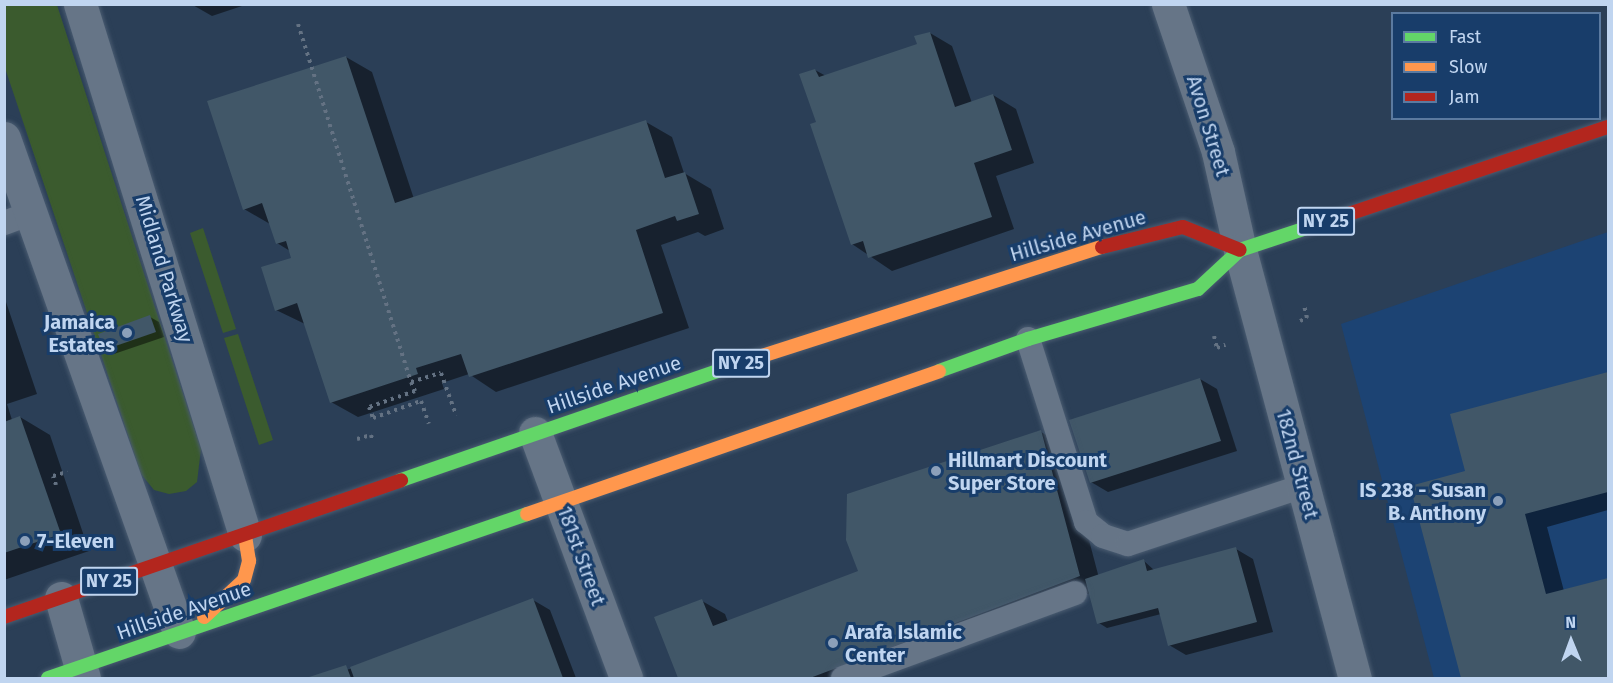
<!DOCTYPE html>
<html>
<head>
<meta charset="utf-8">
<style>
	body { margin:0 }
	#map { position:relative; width:1613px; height:683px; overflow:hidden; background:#2b3f57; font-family:"Fira Sans",sans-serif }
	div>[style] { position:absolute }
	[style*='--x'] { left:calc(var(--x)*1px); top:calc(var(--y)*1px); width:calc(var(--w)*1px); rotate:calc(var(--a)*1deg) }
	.built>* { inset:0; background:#1c4373 }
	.green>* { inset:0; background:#3b5b2e }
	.shadow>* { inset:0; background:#0007 }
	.building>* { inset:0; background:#415768 }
	.path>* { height:4px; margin-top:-2px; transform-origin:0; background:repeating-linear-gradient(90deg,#647283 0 3px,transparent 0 7.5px) }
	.roads { filter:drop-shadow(0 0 2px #4a5c71) drop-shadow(0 0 2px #4a5c71) }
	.lane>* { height:24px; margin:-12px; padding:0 12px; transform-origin:12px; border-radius:12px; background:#667587 }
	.street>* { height:33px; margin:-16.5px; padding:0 16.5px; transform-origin:16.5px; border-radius:16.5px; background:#667587 }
	.fast>* { height:14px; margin:-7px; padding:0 7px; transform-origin:7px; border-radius:7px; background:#63d668 }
	.slow>* { height:14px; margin:-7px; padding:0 7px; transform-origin:7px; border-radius:7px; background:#ff974d }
	.jam>* { height:14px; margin:-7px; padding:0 7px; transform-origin:7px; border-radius:7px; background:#b3261e }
	.dots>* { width:16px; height:16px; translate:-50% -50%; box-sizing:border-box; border:3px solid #183d6a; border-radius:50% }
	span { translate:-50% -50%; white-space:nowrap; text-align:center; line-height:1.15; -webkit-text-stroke:6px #183d6a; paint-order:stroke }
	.shield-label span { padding:2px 4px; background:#183d6a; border:2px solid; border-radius:4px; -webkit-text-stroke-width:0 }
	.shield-label { font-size:18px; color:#c0d5f0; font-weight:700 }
	.street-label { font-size:20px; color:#c0d5f0 }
	.poi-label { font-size:20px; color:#c0d5f0; font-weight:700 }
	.right { translate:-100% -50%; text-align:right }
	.left { translate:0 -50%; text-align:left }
	.frame { position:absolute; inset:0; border:6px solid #c0d5f0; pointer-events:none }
	.legend { position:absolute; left:1391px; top:12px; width:210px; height:108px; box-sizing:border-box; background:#183d6a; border:2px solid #5b7aa0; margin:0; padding:8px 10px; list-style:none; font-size:18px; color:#c0d5f0 }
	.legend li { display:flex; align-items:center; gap:12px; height:30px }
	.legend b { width:30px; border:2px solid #5b7aa0 }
	.north { position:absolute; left:1541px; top:611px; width:60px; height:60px; -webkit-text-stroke:4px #183d6a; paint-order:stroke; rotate:359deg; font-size:16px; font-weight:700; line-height:24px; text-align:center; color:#c0d5f0 }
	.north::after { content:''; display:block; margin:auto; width:21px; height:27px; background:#c0d5f0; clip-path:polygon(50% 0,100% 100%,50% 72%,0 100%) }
</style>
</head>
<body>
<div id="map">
	<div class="built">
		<div style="clip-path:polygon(1608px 232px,1608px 678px,1434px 678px,1341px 324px)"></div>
	</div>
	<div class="green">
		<div style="clip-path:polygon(4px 5px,57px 5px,201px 449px,197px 482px,186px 491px,169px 494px,154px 490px,141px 474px,5px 68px)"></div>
		<div style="clip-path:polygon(203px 228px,236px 329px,223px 333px,190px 233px)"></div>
		<div style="clip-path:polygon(238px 334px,273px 440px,259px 445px,224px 338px)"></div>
	</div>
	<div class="shadow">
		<div style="clip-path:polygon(191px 4px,248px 4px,212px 16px)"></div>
		<div style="clip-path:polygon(930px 33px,952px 46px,972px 103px,993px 95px,1016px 109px,1034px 163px,996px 176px,1014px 229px,892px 271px,852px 244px,818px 123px,815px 70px,826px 76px,918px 45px)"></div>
		<div style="clip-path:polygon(346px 57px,372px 72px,414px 199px,646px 122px,672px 137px,684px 173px,711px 189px,724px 229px,705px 236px,698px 232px,661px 245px,689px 328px,496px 392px,469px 374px,442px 383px,444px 389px,358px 417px,331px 402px,305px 324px,276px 310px,293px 259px,290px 251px,277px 243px,270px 224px,244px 209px)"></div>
		<div style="clip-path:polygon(4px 296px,37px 394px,7px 404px,12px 420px,20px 417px,50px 435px,89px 551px,4px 580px)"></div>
		<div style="clip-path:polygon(150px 317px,159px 322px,164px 337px,114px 354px,105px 349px)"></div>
		<div style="clip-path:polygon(1608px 374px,1608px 510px,1547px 527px,1564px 591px,1608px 579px,1608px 678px,1463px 678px,1412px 487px,1467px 472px,1452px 416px)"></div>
		<div style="clip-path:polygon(1200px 379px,1217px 389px,1237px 451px,1108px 492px,1091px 482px)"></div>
		<div style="clip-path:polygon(1041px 432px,1064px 445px,1099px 578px,1144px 561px,1154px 570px,1236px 549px,1253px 559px,1273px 632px,1186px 655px,1169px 645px,1161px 614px,1107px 628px,1099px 623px,1090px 593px,866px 678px,679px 678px,656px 618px,702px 601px,725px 614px,728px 622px,860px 572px)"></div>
		<div style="clip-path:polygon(533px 600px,550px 610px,576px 678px,310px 678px,350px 669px)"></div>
	</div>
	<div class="building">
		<div style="clip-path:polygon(930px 32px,955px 107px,993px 94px,1012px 150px,974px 163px,992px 217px,868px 258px,863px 241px,851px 245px,810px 124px,816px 122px,799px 74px,815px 69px,819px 77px,917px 44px,914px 36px)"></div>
		<div style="clip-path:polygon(346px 56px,395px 203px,646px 120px,665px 178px,685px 172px,699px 214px,677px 221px,675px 216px,636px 230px,663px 313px,469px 377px,461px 354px,416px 368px,418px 374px,330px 403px,297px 303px,275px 311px,261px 267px,291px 258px,286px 241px,276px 244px,262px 203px,243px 210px,207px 101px)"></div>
		<div style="clip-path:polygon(150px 315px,156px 332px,104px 350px,98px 334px)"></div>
		<div style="clip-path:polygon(1608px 372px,1608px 492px,1525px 514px,1546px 594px,1608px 578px,1608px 678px,1461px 678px,1410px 486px,1465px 471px,1450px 414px)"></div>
		<div style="clip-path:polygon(1200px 378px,1221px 441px,1090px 483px,1069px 420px)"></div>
		<div style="clip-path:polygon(20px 416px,61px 534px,4px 553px,4px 422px)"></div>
		<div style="clip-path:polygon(1041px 430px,1080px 576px,810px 678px,678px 678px,654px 617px,702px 599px,713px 626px,858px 571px,846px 540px,847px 494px)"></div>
		<div style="clip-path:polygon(1236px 547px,1257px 622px,1168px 646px,1158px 608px,1097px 624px,1085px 579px,1144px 559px,1147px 571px)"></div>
		<div style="clip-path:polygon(533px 598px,563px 678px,354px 678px,350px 667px)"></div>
		<div style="clip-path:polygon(346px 665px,351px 678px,306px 678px)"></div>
	</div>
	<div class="path">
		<div style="--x:298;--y:24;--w:375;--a:72.5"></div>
		<div style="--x:411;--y:382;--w:31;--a:-17"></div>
		<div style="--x:441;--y:373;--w:45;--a:70.3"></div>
		<div style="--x:1300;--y:321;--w:8;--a:-23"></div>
		<div style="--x:1307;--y:318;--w:13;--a:-103"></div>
		<div style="--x:1214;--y:336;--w:12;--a:76"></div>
		<div style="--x:1217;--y:348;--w:9;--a:-21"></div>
		<div style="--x:411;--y:382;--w:10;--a:66"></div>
		<div style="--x:415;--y:391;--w:49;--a:160.8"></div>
		<div style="--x:369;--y:407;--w:12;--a:70"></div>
		<div style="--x:373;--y:418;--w:51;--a:-19.5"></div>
		<div style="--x:421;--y:401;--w:24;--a:71"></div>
		<div style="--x:357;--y:439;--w:15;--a:-16"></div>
		<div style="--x:371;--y:435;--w:7;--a:74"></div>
		<div style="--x:56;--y:485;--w:9;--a:-108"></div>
		<div style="--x:53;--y:476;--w:15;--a:-16"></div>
	</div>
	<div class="roads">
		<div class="lane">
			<div style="--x:4;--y:223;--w:29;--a:-20"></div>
			<div style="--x:1028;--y:339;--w:192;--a:72.4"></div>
			<div style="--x:1086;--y:522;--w:22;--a:39"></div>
			<div style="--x:1103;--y:536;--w:26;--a:18"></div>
			<div style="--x:1128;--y:544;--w:184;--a:-18.3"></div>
			<div style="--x:843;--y:678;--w:247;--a:-20.1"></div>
		</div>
		<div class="street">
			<div style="--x:80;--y:4;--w:556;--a:72.74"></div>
			<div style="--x:1168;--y:4;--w:156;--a:71.3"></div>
			<div style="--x:1218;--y:152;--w:100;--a:77.3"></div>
			<div style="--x:1240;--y:250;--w:443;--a:75"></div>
			<div style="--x:4;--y:138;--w:524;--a:70.49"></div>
			<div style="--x:535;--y:433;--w:261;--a:69.6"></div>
			<div style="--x:61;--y:598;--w:83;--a:74"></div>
		</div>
		<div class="fast">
			<div style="--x:939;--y:371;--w:95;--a:-19.8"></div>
			<div style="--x:1028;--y:339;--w:177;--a:-16.4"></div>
			<div style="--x:1198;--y:289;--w:57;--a:-42.9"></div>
			<div style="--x:1240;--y:250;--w:99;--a:-18.3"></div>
			<div style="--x:401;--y:480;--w:359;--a:-19"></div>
			<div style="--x:48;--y:678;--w:506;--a:-18.9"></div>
		</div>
		<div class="slow">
			<div style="--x:740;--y:363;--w:380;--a:-17.8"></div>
			<div style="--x:527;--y:514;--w:436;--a:-19.1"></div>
			<div style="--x:204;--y:617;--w:54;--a:-42.8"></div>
			<div style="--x:244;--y:580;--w:20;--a:-75"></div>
			<div style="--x:249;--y:561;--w:26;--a:-99"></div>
		</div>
		<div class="jam">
			<div style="--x:1334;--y:219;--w:289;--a:-18.6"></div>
			<div style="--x:1102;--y:247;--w:83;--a:-13.9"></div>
			<div style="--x:1183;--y:227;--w:61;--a:22"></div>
			<div style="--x:4;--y:617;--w:420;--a:-19"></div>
		</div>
	</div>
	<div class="dots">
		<div style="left:127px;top:333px;background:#8ca0ba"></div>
		<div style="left:936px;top:471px;background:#8ca0ba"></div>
		<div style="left:1498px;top:501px;background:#8ca0ba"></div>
		<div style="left:25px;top:541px;background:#8ca0ba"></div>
		<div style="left:833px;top:643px;background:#8ca0ba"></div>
	</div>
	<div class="shield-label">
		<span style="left:1326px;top:221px">NY 25</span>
		<span style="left:741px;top:363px">NY 25</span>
		<span style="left:109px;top:581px">NY 25</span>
	</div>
	<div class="street-label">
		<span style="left:1208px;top:126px;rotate:73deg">Avon Street</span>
		<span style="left:1078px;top:236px;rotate:-16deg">Hillside Avenue</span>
		<span style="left:164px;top:269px;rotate:73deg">Midland Parkway</span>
		<span style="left:614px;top:385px;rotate:-19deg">Hillside Avenue</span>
		<span style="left:1297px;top:464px;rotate:75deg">182nd Street</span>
		<span style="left:581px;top:556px;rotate:70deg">181st Street</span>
		<span style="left:184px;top:611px;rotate:-19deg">Hillside Avenue</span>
	</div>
	<div class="poi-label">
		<span class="right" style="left:115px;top:334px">Jamaica<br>Estates</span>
		<span class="left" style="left:948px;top:472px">Hillmart Discount<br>Super Store</span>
		<span class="right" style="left:1486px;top:502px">IS 238 - Susan<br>B. Anthony</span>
		<span class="left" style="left:37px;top:541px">7-Eleven</span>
		<span class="left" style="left:845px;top:644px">Arafa Islamic<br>Center</span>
	</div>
	<div class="frame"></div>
	<ul class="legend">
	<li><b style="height:8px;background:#63d668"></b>Fast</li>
	<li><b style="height:8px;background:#ff974d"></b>Slow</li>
	<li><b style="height:8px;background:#b3261e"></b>Jam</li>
	</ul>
	<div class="north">N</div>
</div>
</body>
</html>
